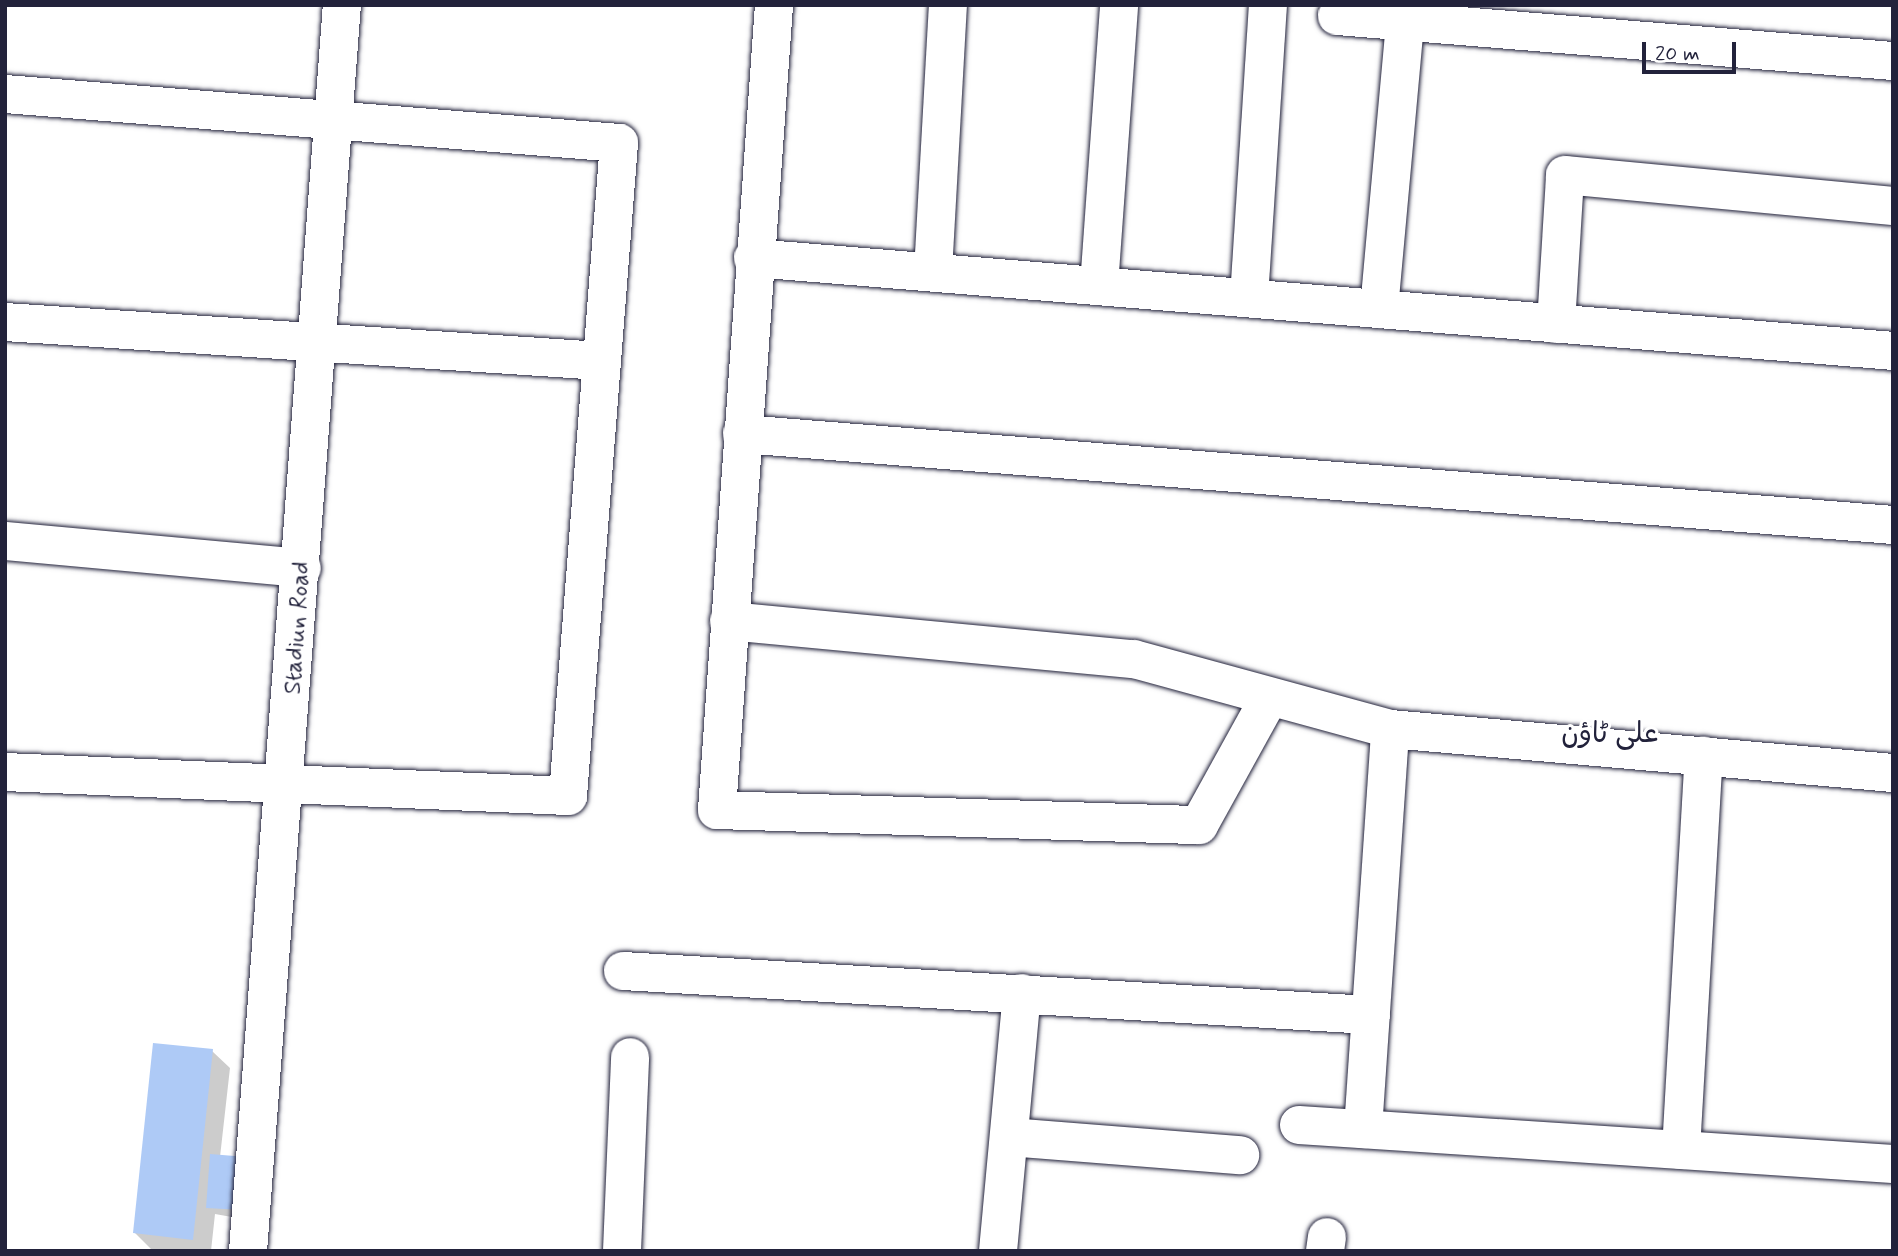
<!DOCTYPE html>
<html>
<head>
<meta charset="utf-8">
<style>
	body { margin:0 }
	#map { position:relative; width:1898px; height:1256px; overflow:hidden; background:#fff; font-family:Mynerve,"Playpen Sans Arabic",sans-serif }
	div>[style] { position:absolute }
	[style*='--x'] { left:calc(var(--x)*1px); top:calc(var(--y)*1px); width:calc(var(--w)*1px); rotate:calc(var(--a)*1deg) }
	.shadow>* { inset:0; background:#0003 }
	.building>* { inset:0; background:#aecaf6 }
	.roads { filter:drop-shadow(0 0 2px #22223b) drop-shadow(0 0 2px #22223b) }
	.street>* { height:38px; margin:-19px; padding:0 19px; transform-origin:19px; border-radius:19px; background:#fff }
	.secondary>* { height:38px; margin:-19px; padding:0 19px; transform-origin:19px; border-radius:19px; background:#fff }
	span { translate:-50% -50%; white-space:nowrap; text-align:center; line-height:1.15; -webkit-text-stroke:6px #fff; paint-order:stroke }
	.street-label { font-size:24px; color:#22223b }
	.quarter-label { font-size:28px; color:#22223b }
	.frame { position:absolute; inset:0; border:7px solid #22223b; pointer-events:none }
	.scale { position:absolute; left:1642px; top:42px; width:94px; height:32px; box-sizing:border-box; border:4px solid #22223b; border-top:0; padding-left:9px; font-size:21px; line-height:24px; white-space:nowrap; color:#22223b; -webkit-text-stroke:5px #fff; paint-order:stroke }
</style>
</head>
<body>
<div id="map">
	<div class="shadow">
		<div style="clip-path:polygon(212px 1051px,230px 1068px,220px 1157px,254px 1221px,215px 1214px,211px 1251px,152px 1250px,135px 1233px)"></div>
	</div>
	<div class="building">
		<div style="clip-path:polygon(153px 1043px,213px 1049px,193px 1240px,133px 1233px)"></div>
		<div style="clip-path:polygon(210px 1154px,247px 1157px,243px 1210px,206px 1208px)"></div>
	</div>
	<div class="roads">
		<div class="street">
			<div style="--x:774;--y:5;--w:807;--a:94.05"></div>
			<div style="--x:717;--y:810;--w:482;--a:1.8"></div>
			<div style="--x:1199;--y:825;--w:145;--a:-61.1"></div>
			<div style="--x:1337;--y:16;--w:558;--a:4.63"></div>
			<div style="--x:5;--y:94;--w:616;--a:4.56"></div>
			<div style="--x:619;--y:143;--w:655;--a:94.47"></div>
			<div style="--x:568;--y:796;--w:564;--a:-177.56"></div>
			<div style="--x:753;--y:258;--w:1144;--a:4.66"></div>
			<div style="--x:933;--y:272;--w:267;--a:-86.8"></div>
			<div style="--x:1099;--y:286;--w:282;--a:-85.9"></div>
			<div style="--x:1249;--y:298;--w:294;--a:-86.3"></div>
			<div style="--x:1379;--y:309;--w:288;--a:-84.8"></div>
			<div style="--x:5;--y:322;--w:598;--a:3.74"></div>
			<div style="--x:1556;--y:324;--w:149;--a:-86.5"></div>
			<div style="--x:1565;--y:175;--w:329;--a:5.4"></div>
			<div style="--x:742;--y:434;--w:1155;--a:4.52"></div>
			<div style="--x:5;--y:541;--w:298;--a:5.2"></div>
			<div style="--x:729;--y:621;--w:407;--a:5.4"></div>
			<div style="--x:1134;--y:659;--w:265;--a:15.3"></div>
			<div style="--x:1390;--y:729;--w:505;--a:5"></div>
			<div style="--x:623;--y:971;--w:749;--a:3.37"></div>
			<div style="--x:1299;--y:1125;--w:595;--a:3.76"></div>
			<div style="--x:1363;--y:1129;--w:401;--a:-86.1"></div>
			<div style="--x:1009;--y:1137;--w:232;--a:4.5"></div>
			<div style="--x:1681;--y:1150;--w:395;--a:-86.7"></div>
			<div style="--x:622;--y:1251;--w:194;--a:-87.6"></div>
			<div style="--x:998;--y:1251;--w:259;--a:-84.7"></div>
			<div style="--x:1325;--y:1251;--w:14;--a:-82"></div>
		</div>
		<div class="secondary">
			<div style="--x:248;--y:1251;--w:1250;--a:-85.69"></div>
		</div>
	</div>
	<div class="street-label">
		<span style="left:298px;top:628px;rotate:-86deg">Stadiun Road</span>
	</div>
	<div class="quarter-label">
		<span style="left:1610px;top:735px">علی ٹاؤن</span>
	</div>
	<div class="frame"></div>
	<div class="scale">20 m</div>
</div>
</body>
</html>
